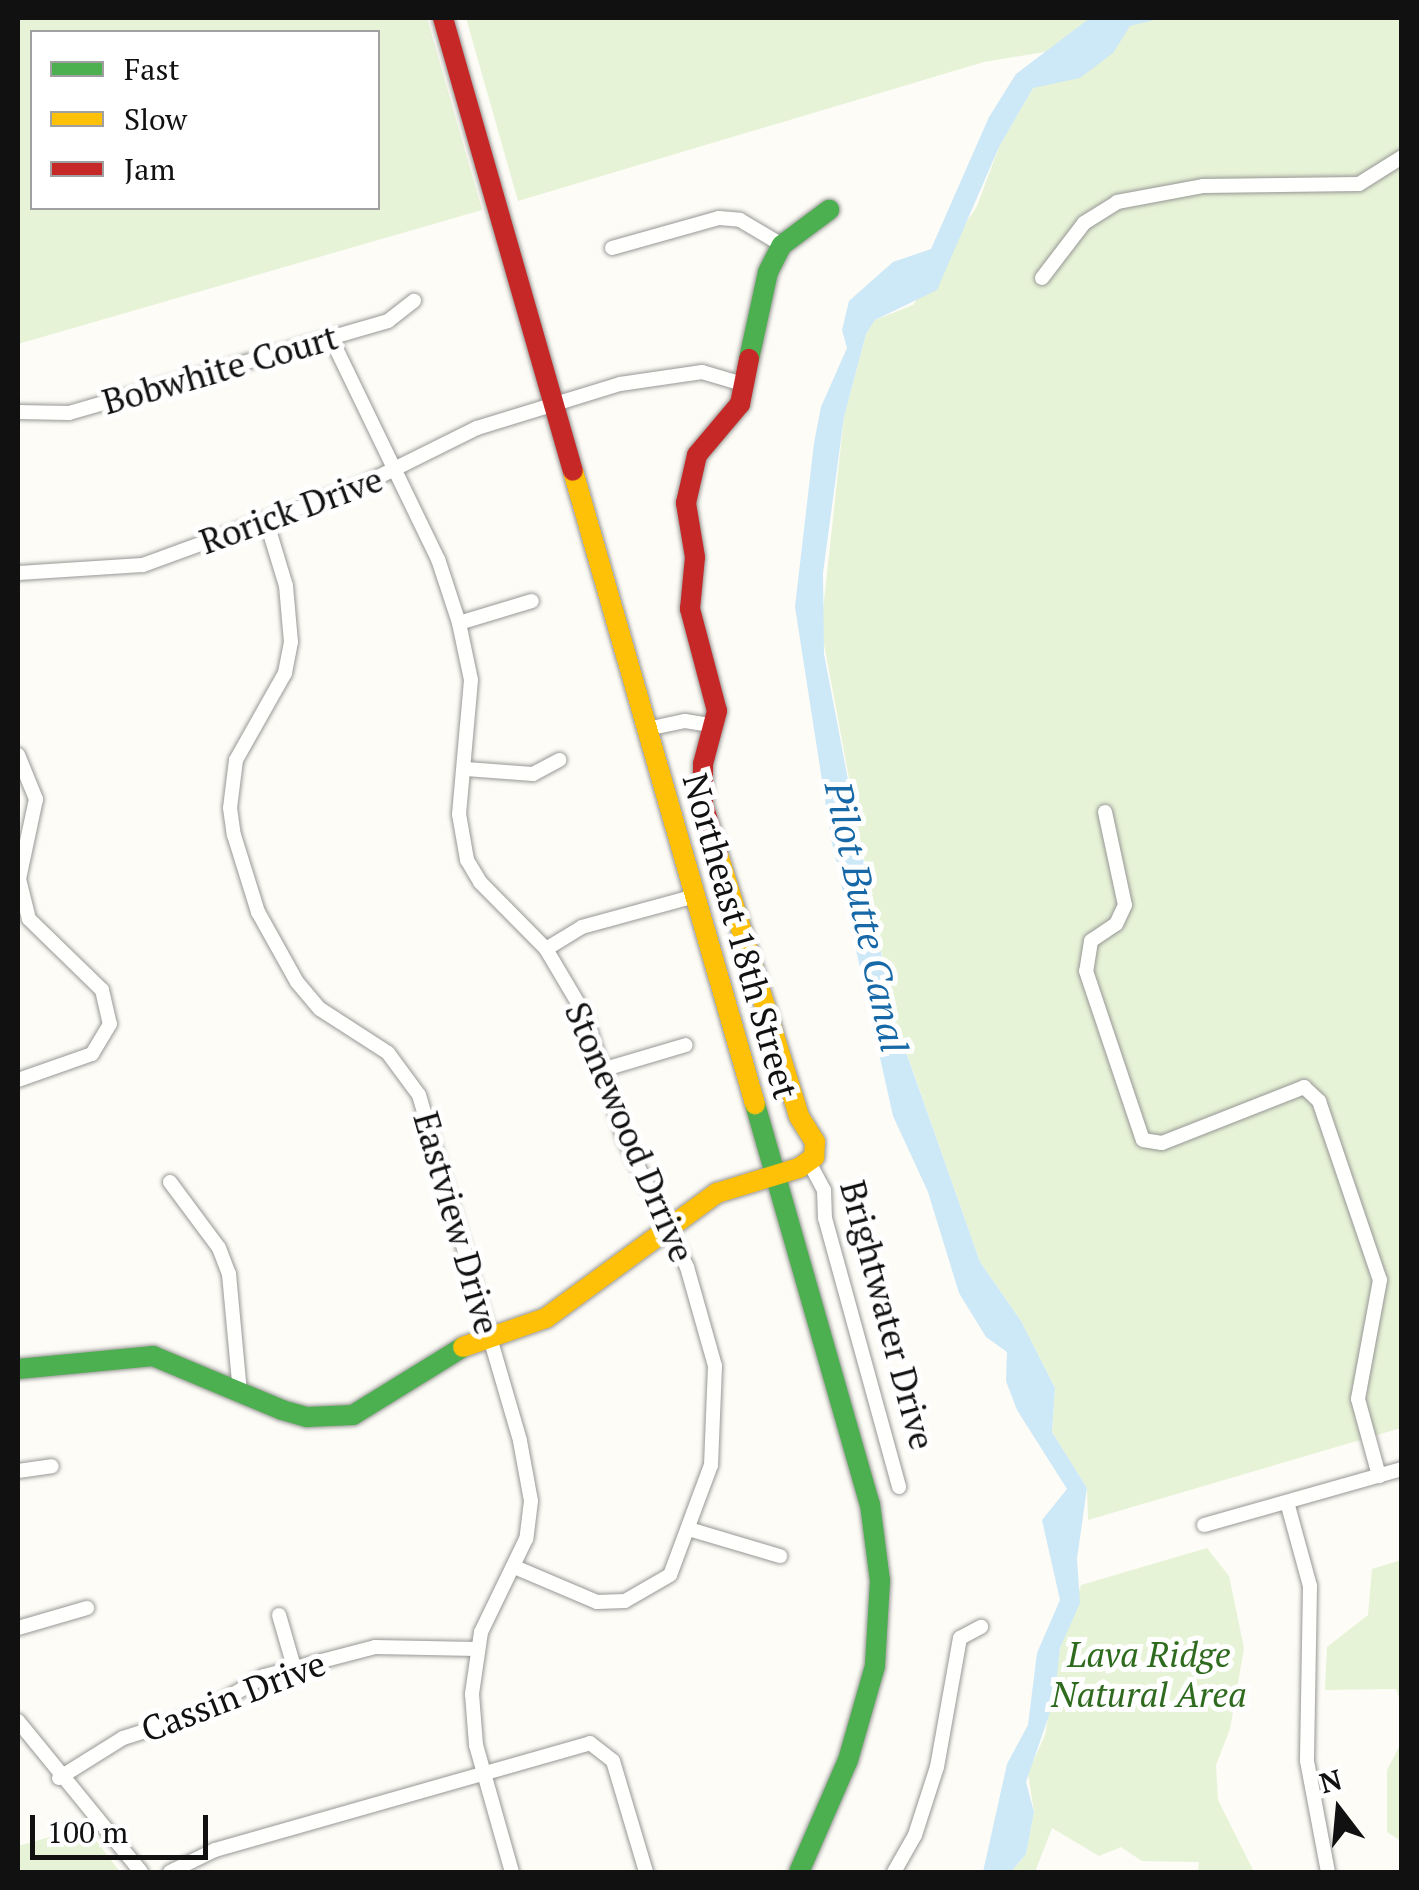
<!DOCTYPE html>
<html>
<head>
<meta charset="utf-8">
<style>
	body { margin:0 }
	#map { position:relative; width:1419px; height:1890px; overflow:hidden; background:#fdfcf7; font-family:"PT Serif",serif }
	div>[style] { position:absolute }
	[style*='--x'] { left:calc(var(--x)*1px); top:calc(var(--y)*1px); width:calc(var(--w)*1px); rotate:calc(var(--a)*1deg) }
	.green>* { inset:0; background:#e7f3d7 }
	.water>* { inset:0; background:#cde8f7 }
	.roads { filter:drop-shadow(0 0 2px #979795) drop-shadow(0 0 2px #979795) }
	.street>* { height:14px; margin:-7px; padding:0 7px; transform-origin:7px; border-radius:7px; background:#fffffe }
	.fast>* { height:20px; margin:-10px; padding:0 10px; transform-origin:10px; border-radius:10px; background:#4caf50 }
	.slow>* { height:20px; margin:-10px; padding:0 10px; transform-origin:10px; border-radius:10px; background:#ffc107 }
	.jam>* { height:20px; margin:-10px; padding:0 10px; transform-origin:10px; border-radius:10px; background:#c62828 }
	span { translate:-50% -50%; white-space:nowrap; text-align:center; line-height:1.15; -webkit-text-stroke:10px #fff; paint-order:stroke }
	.street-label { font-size:35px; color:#111 }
	.park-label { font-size:35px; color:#2f6b1f; font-style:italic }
	.water-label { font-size:38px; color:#1768a6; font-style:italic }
	.frame { position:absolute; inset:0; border:20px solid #111; pointer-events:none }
	.legend { position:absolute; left:30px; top:30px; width:350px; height:180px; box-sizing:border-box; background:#fff; border:2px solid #a0a0a0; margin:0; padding:12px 18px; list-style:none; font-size:30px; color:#111 }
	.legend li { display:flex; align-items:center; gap:20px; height:50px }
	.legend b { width:50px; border:2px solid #a0a0a0 }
	.north { position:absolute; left:1289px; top:1760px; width:100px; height:100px; -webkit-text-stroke:8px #fff; paint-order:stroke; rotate:344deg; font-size:28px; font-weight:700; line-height:40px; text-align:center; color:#111 }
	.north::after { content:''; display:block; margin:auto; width:35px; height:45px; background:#111; clip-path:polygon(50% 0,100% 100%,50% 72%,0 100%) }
	.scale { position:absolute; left:30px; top:1815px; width:178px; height:45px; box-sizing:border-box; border:5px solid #111; border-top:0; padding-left:12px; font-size:30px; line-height:35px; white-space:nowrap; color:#111; -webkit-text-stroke:8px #fff; paint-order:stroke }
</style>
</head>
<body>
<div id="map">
	<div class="green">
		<div style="clip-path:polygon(evenodd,18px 18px,427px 18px,482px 210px,18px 344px,18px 18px,378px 32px,378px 208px,32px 208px,32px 32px,378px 32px)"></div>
		<div style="clip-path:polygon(466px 18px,1401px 18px,1401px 1428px,1088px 1520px,1087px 1488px,1052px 1432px,1055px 1388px,1021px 1321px,980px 1262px,893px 1014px,821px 628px,844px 417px,866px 334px,875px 320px,913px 305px,977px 206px,999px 147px,1033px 88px,1121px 39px,984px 62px,518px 201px)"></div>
		<div style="clip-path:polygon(1207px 1548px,1229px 1576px,1244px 1648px,1230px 1729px,1216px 1765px,1218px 1800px,1254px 1872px,1198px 1872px,1199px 1862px,1142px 1861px,1121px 1847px,1099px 1856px,1052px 1828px,1035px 1872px,1011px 1872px,1026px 1854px,1034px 1812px,1028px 1773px,1045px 1735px,1060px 1648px,1081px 1585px)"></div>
		<div style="clip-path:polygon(1401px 1560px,1401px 1703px,1396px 1689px,1325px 1690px,1327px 1647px,1368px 1615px,1372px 1569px)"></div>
		<div style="clip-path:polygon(1401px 1743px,1401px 1841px,1387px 1832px,1387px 1770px)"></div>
		<div style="clip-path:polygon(86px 1827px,120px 1872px,18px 1872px,18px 1846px)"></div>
	</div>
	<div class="water">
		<div style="clip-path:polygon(1090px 18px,1163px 18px,1130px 26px,1113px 53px,1080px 78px,1033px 88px,999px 147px,937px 290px,875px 320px,866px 334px,844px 417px,823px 573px,824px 654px,893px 1015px,980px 1262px,1021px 1321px,1055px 1388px,1052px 1432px,1087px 1488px,1077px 1559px,1080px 1603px,1060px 1648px,1054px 1701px,1026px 1782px,1034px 1812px,1026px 1854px,1011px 1872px,983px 1872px,1007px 1764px,1028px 1725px,1037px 1653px,1060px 1600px,1042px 1520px,1067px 1489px,1017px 1410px,1006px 1381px,1007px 1352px,986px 1337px,959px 1293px,928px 1192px,893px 1116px,831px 838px,795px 607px,814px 443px,821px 407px,847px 348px,842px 330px,849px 301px,893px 262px,931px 249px,989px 117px,1016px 74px)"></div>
	</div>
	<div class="roads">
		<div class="street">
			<div style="--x:612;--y:248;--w:111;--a:-15.7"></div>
			<div style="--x:719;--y:218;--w:21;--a:5"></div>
			<div style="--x:740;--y:220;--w:49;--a:30.8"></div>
			<div style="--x:1042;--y:278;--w:69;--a:-52.6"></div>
			<div style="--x:1084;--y:223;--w:39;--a:-32"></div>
			<div style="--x:1117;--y:202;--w:87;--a:-10.5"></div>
			<div style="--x:1203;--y:186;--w:156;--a:-0.7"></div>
			<div style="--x:1359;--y:184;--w:51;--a:-32.1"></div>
			<div style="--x:331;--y:338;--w:246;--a:64.2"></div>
			<div style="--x:438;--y:559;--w:67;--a:71.8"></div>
			<div style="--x:459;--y:623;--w:58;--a:78.1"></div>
			<div style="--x:471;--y:680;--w:135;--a:95.1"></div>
			<div style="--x:459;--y:814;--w:47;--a:80.1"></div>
			<div style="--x:467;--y:860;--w:26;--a:59"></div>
			<div style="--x:480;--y:882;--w:94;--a:45.4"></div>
			<div style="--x:546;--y:949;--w:77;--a:59.4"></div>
			<div style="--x:585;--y:1015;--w:129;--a:72.4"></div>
			<div style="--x:624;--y:1138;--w:144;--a:64"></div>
			<div style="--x:687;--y:1267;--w:103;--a:74.2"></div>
			<div style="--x:715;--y:1366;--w:99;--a:92.3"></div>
			<div style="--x:711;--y:1465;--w:117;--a:110.4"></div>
			<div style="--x:670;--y:1575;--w:52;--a:150"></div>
			<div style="--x:625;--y:1601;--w:28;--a:178"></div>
			<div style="--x:597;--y:1602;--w:87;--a:-157"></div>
			<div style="--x:18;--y:412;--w:51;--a:1.1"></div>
			<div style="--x:69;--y:413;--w:36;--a:-16"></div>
			<div style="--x:104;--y:403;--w:296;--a:-16.1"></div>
			<div style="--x:388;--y:321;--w:33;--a:-38"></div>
			<div style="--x:266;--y:520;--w:69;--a:73.1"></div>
			<div style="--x:286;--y:586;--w:56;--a:84.9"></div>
			<div style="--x:291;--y:642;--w:32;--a:101"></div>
			<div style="--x:285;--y:673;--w:100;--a:119.4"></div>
			<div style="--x:236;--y:760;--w:48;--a:97.1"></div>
			<div style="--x:230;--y:808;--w:27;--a:82"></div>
			<div style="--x:234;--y:835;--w:81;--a:72.7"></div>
			<div style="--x:258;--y:912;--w:80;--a:60.9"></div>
			<div style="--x:297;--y:982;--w:35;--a:50"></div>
			<div style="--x:320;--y:1009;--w:81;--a:32.9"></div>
			<div style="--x:388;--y:1053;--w:52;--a:53.6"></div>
			<div style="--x:419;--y:1095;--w:360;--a:73.7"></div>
			<div style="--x:520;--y:1441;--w:61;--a:79.6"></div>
			<div style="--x:531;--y:1501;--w:38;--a:97"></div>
			<div style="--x:526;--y:1539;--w:103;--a:115.8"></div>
			<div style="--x:481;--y:1632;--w:63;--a:98.3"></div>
			<div style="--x:472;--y:1694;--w:51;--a:85.5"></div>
			<div style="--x:476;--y:1745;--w:132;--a:74.2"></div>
			<div style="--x:18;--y:573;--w:125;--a:-3.7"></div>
			<div style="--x:143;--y:565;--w:235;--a:-20.1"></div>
			<div style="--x:364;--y:484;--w:126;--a:-26.4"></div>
			<div style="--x:477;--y:428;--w:150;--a:-17.1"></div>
			<div style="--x:620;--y:384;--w:83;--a:-8.3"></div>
			<div style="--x:702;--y:372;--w:46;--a:16.5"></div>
			<div style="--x:459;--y:623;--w:76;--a:-16.8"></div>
			<div style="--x:647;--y:729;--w:39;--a:-12"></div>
			<div style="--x:685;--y:721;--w:31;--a:9"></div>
			<div style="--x:18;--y:755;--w:48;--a:67.8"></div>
			<div style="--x:36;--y:799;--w:82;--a:102"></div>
			<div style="--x:19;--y:879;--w:41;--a:76"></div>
			<div style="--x:29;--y:919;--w:102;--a:44.2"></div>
			<div style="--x:102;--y:990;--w:35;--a:77"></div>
			<div style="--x:110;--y:1024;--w:35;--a:121"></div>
			<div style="--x:92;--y:1054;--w:78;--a:160.6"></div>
			<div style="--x:466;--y:769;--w:67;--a:4.3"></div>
			<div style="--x:533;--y:774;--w:30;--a:-28"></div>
			<div style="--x:1105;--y:812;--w:95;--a:77.9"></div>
			<div style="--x:1125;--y:905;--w:21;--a:115"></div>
			<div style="--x:1116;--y:924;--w:30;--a:146"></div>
			<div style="--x:1091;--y:941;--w:30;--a:99"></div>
			<div style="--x:1086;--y:971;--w:178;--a:71.4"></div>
			<div style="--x:1143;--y:1140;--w:19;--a:9"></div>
			<div style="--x:1162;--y:1143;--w:153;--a:-21.5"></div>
			<div style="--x:1304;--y:1087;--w:21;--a:43"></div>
			<div style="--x:1319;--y:1101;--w:189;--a:71.2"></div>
			<div style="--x:1380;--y:1280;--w:121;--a:100.5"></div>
			<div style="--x:1358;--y:1399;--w:80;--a:74.7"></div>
			<div style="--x:546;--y:949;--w:42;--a:-31.4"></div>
			<div style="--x:582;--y:927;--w:117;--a:-15.3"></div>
			<div style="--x:605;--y:1069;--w:84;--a:-16.5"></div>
			<div style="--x:809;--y:1162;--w:32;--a:62"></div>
			<div style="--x:824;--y:1190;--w:28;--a:88"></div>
			<div style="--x:825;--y:1218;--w:279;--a:74.6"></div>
			<div style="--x:170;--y:1182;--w:82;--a:53.4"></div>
			<div style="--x:219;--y:1248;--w:28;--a:69"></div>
			<div style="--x:229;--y:1274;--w:119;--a:84.7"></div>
			<div style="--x:18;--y:1471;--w:34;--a:-8"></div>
			<div style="--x:1287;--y:1502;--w:87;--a:74.7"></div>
			<div style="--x:1310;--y:1586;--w:175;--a:91"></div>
			<div style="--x:1307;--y:1761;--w:113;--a:79.3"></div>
			<div style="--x:1204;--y:1525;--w:206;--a:-15.8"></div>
			<div style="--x:692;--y:1530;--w:92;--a:16.5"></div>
			<div style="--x:279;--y:1615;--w:54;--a:73.9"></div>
			<div style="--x:18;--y:1628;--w:72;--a:-16.2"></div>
			<div style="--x:18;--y:1721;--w:195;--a:50.8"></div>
			<div style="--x:59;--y:1778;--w:75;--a:-32"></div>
			<div style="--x:123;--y:1738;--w:83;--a:-17.6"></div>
			<div style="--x:202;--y:1713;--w:72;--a:-30.8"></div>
			<div style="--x:264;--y:1676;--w:115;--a:-14.6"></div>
			<div style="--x:375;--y:1647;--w:102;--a:1.1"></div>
			<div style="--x:170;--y:1872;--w:50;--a:-26.1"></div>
			<div style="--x:215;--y:1850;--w:390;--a:-15.9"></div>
			<div style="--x:590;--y:1743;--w:29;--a:38"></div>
			<div style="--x:613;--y:1761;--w:116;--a:73.4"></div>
			<div style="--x:894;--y:1872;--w:43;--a:-60.4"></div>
			<div style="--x:915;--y:1835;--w:71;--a:-72.1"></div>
			<div style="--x:937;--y:1767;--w:131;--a:-79.9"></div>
			<div style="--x:960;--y:1638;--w:24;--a:-28"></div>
		</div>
		<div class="fast">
			<div style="--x:749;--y:359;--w:89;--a:-77.7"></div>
			<div style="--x:768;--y:272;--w:30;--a:-63"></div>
			<div style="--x:782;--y:245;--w:59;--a:-36.7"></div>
			<div style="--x:755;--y:1104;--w:416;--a:74"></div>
			<div style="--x:870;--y:1504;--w:78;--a:82.6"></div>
			<div style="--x:880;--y:1581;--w:85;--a:93.4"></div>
			<div style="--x:875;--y:1666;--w:98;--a:106"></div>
			<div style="--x:848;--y:1760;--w:122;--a:113.6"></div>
			<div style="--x:18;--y:1369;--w:136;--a:-5.5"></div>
			<div style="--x:153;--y:1356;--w:140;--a:22.7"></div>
			<div style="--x:282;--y:1410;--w:26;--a:16"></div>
			<div style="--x:307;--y:1417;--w:46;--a:-2.5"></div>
			<div style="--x:353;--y:1415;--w:129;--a:-31.7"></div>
		</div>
		<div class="slow">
			<div style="--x:573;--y:471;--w:659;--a:73.96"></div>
			<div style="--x:463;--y:1347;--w:88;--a:-19.3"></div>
			<div style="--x:546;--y:1318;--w:212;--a:-36.2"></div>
			<div style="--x:717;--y:1193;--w:86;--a:-17"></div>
			<div style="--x:799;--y:1168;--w:19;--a:-36"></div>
			<div style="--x:814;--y:1157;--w:15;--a:-86"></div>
			<div style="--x:815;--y:1142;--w:31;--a:-122"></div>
			<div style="--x:799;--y:1116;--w:274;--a:-107.2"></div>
		</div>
		<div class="jam">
			<div style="--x:443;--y:18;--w:471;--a:74"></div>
			<div style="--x:718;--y:854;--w:52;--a:-106.7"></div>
			<div style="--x:703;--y:804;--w:40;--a:-90"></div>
			<div style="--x:703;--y:764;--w:55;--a:-75.2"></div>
			<div style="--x:717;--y:711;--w:106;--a:-104.8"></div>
			<div style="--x:690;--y:609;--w:52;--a:-84.5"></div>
			<div style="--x:695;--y:557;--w:55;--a:-99.5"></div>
			<div style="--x:686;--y:503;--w:49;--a:-77.1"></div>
			<div style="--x:697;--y:455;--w:67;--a:-49.9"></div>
			<div style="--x:740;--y:404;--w:46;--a:-78.7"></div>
		</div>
	</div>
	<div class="street-label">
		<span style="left:220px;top:369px;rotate:-16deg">Bobwhite Court</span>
		<span style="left:291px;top:510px;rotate:-20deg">Rorick Drive</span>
		<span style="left:741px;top:936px;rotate:74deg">Northeast 18th Street</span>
		<span style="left:630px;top:1132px;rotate:67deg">Stonewood Drrive</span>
		<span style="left:457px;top:1223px;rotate:74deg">Eastview Drive</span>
		<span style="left:888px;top:1315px;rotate:75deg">Brightwater Drive</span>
		<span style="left:233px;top:1696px;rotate:-21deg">Cassin Drive</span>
	</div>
	<div class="park-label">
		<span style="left:1149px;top:1674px">Lava Ridge<br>Natural Area</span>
	</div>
	<div class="water-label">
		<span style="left:866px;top:917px;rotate:78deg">Pilot Butte Canal</span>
	</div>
	<div class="frame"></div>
	<ul class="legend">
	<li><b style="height:12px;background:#4caf50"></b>Fast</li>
	<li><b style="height:12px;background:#ffc107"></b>Slow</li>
	<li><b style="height:12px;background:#c62828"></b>Jam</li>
	</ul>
	<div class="north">N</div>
	<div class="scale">100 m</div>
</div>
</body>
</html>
